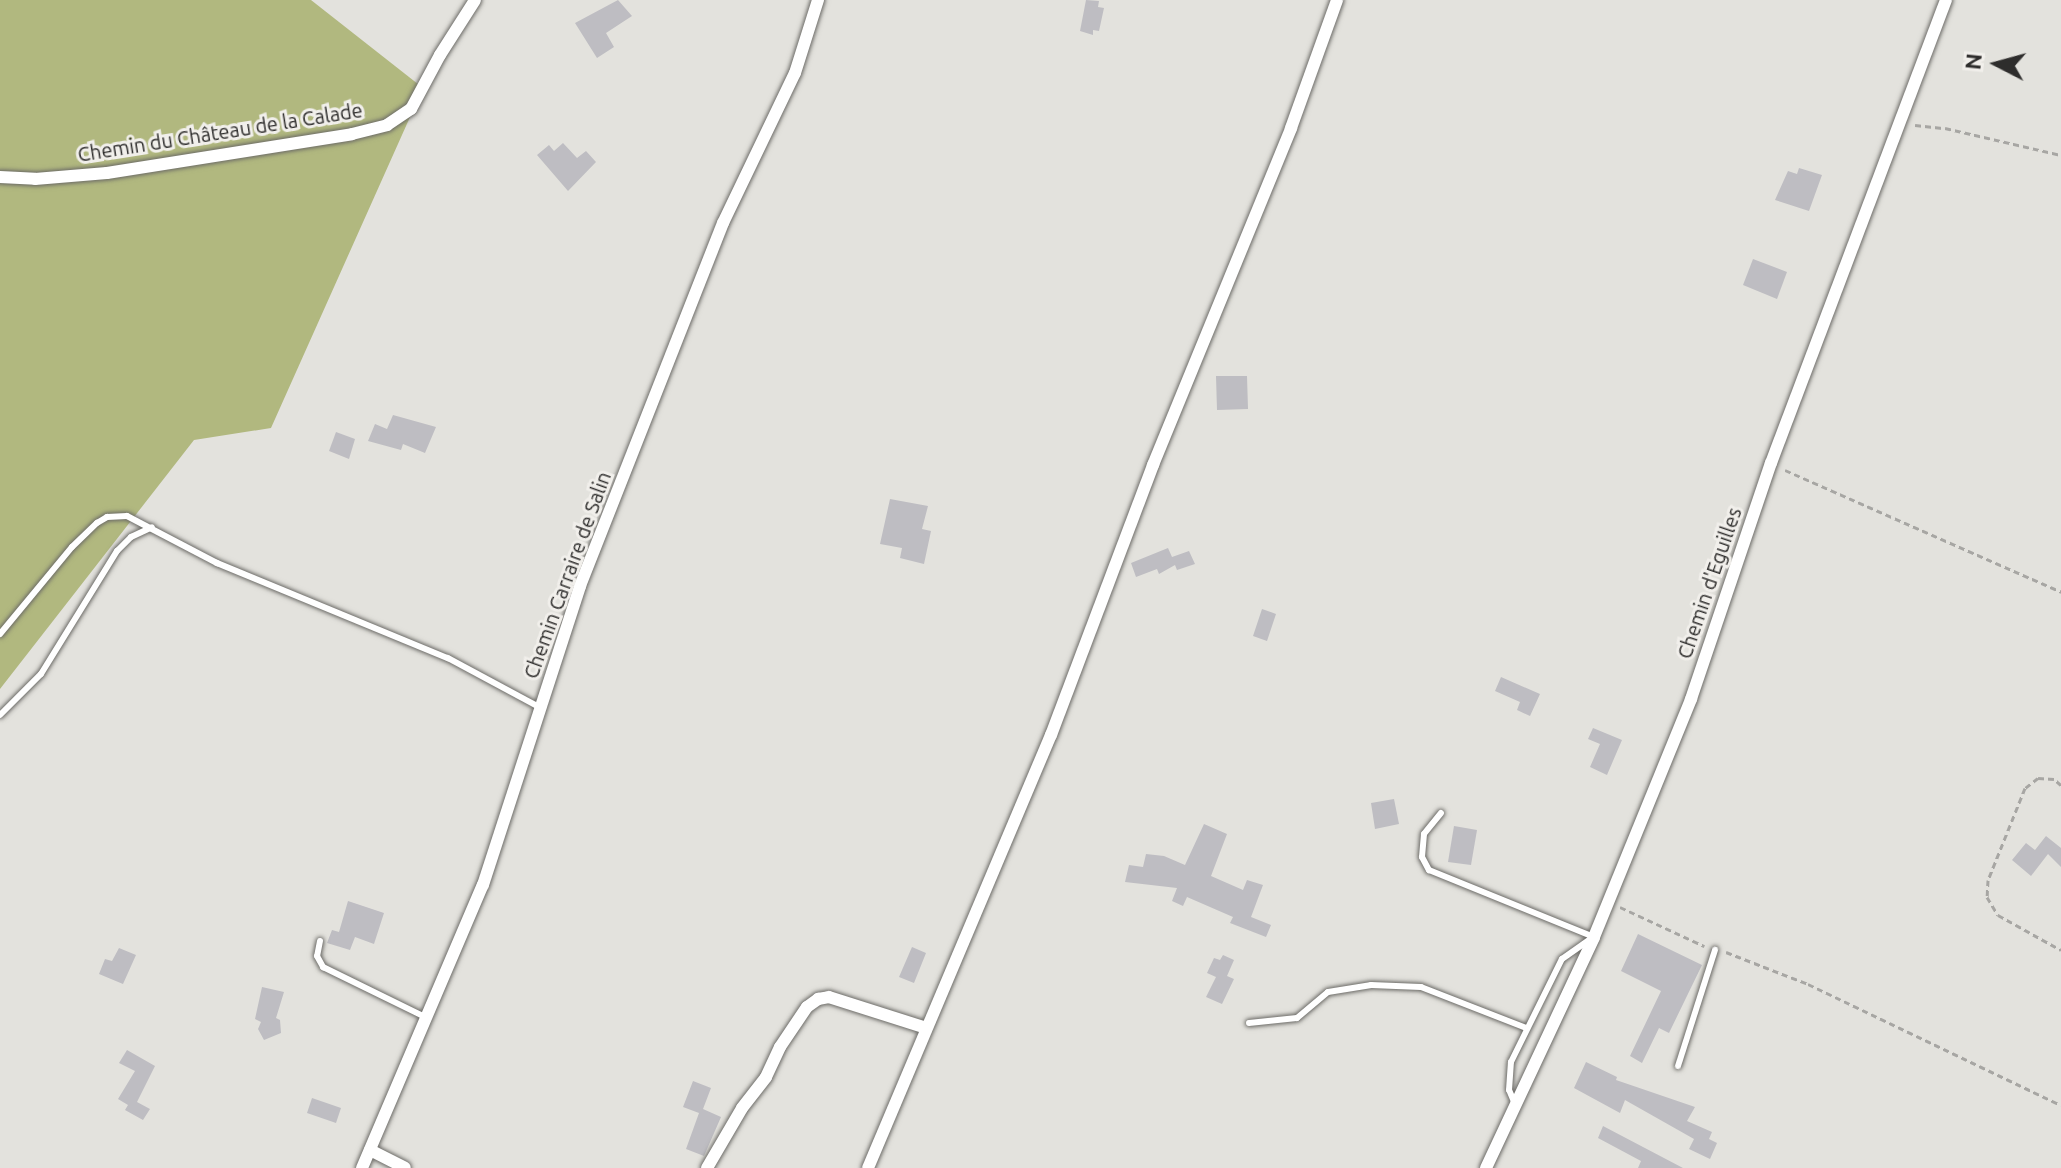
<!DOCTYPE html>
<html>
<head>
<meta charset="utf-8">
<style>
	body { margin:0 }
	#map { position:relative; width:2061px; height:1168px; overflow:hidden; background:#e3e2dd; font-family:Ubuntu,sans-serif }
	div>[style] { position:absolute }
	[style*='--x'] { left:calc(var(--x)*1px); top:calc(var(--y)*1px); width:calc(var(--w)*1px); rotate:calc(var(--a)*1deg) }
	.green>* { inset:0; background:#b1b87f }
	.building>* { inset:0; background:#bebdc2 }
	.path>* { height:3px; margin-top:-1.5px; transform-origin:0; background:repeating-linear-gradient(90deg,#a7a6a3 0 6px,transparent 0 10px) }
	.roads { filter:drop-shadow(0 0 2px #6c6b67) drop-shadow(0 0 2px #6c6b67) }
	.service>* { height:6px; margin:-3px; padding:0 3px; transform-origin:3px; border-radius:3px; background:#fff }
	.minor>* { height:12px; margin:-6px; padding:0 6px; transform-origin:6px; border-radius:6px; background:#fff }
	span { translate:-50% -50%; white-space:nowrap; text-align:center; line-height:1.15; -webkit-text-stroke:6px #f1efeb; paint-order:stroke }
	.street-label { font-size:20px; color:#2e2d2c }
	.north { position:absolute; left:1957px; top:24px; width:80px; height:80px; -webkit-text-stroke:6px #f1efeb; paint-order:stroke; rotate:276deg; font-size:22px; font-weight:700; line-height:32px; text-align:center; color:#2e2d2c }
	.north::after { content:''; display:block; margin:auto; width:28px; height:36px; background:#2e2d2c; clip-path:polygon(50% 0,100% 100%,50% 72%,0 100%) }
</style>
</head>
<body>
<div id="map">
	<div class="green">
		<div style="clip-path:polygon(0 0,311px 0,423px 88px,271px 428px,194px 440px,0 689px)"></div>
	</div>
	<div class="building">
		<div style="clip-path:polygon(618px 0,632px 16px,606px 33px,614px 47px,597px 58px,575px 23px)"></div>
		<div style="clip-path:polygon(1086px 0,1099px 1px,1098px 7px,1104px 8px,1099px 31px,1093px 30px,1093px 35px,1080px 31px)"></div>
		<div style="clip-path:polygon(563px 143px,577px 158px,586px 151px,596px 162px,568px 191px,537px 155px,549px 145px,554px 151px)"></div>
		<div style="clip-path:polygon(1799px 168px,1822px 175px,1809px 211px,1775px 200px,1788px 171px,1797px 174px)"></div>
		<div style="clip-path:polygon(1753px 259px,1787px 272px,1777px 299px,1743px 285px)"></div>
		<div style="clip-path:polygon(1216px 376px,1247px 376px,1248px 409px,1217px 410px)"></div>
		<div style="clip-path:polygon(393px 415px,436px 427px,425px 453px,403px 444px,401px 450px,368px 441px,375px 424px,387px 429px)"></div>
		<div style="clip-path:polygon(336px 432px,355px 439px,349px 459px,329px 451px)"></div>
		<div style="clip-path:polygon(890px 499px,928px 506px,922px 529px,931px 531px,924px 564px,900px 558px,902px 548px,880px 544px)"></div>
		<div style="clip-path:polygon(1168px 548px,1172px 557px,1189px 551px,1195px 564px,1177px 570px,1175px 565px,1159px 574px,1157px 569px,1136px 577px,1131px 563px)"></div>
		<div style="clip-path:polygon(1262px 609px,1276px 614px,1267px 641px,1253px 636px)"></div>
		<div style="clip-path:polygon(1501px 677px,1540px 694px,1530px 716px,1517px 710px,1520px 702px,1495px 691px)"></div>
		<div style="clip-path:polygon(1593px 728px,1622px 740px,1607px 775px,1590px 767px,1600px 744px,1588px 739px)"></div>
		<div style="clip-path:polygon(1394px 799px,1399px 824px,1375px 829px,1371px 803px)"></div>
		<div style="clip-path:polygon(1204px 824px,1227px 834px,1211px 876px,1243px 890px,1247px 880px,1263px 885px,1251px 917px,1271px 925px,1266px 937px,1230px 923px,1233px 917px,1187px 897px,1183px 906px,1172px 901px,1177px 888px,1125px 882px,1129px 865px,1143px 867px,1146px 854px,1164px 856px,1185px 865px)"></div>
		<div style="clip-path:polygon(1454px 826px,1477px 830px,1471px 865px,1448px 862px)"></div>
		<div style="clip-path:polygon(2046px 836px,2061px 848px,2061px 867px,2048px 854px,2031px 876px,2012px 860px,2026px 843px,2035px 850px)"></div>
		<div style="clip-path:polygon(348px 901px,384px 913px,374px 944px,355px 937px,350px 950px,327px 943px,332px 930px,339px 932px)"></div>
		<div style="clip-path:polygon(1638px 934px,1702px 965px,1669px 1033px,1659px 1028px,1642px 1063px,1630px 1056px,1661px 991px,1621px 971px)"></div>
		<div style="clip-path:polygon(912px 947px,926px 953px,914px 983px,899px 977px)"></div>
		<div style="clip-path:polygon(119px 948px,136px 955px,123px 984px,99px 974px,105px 959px,112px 961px)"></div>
		<div style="clip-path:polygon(1223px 955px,1234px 960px,1227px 976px,1234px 979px,1222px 1004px,1206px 997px,1216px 977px,1207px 973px,1214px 958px,1220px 960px)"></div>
		<div style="clip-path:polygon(262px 987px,284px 992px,276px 1018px,280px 1020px,281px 1033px,264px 1040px,258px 1029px,261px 1022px,255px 1019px)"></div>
		<div style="clip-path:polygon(127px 1050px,155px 1066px,137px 1102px,150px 1109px,143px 1120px,125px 1110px,128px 1105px,118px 1099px,135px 1071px,119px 1063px)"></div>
		<div style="clip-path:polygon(1586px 1062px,1617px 1077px,1616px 1080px,1695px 1107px,1687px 1121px,1712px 1132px,1709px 1139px,1717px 1143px,1710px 1159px,1689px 1149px,1694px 1139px,1625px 1100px,1620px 1113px,1574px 1088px)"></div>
		<div style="clip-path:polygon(693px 1081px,711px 1088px,703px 1109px,721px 1117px,704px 1156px,686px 1149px,699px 1113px,683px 1107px)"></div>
		<div style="clip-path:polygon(312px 1098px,341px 1108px,336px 1123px,307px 1113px)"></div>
		<div style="clip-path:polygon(1603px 1126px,1683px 1168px,1638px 1168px,1641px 1161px,1598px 1138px)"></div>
	</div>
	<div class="path">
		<div style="--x:1915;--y:125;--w:30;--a:6"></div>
		<div style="--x:1945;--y:128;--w:119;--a:13.1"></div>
		<div style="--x:1785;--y:470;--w:302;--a:23.8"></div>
		<div style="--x:2061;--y:785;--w:9;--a:-139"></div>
		<div style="--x:2054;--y:779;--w:16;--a:-176"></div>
		<div style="--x:2038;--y:778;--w:16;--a:142"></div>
		<div style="--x:2025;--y:788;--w:99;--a:111.9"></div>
		<div style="--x:1988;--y:880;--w:17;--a:93"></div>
		<div style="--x:1987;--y:897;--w:21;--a:59"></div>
		<div style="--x:1998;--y:915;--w:72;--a:29.1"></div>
		<div style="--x:1620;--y:907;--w:93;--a:24.9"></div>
		<div style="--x:1726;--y:952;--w:88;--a:21.3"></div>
		<div style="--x:1808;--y:984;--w:280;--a:25.6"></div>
	</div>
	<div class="roads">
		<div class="service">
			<div style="--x:0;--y:634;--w:113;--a:-50.4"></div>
			<div style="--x:72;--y:547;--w:35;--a:-44"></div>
			<div style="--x:97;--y:523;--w:12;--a:-31"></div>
			<div style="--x:107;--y:517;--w:20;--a:-3"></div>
			<div style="--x:127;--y:516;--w:102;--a:27.6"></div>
			<div style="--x:217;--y:563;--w:250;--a:22.4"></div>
			<div style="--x:448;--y:658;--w:106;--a:28.3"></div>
			<div style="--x:0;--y:715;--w:58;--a:-45"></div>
			<div style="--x:41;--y:674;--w:145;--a:-58.3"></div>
			<div style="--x:117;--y:551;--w:20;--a:-45"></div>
			<div style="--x:131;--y:537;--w:23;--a:-25"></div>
			<div style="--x:1441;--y:813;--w:27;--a:129"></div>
			<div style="--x:1424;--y:834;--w:23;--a:95"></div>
			<div style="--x:1422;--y:857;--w:15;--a:62"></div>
			<div style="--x:1429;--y:870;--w:178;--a:22.1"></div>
			<div style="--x:320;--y:941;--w:15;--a:101"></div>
			<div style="--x:317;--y:956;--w:13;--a:61"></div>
			<div style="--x:323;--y:967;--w:114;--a:26.1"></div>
			<div style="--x:1249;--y:1023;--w:48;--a:-5.9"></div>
			<div style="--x:1297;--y:1018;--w:40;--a:-40"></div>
			<div style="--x:1328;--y:992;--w:44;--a:-9.2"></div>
			<div style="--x:1371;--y:985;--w:50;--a:2.3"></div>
			<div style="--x:1421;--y:987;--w:113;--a:21.3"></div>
			<div style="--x:1678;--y:1066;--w:122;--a:-72.3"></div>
			<div style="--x:1515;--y:1104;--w:15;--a:-113"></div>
			<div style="--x:1509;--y:1090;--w:28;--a:-86"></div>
			<div style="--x:1511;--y:1062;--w:115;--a:-63.7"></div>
			<div style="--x:1562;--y:959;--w:33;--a:-35"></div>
		</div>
		<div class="minor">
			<div style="--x:0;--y:177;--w:35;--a:3"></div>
			<div style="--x:35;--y:179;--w:72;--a:-4.8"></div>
			<div style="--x:107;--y:173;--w:248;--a:-9"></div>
			<div style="--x:352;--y:134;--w:36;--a:-14"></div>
			<div style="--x:387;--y:125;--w:29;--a:-34"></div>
			<div style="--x:411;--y:109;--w:61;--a:-61.8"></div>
			<div style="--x:440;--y:55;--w:65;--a:-57.5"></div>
			<div style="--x:370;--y:1150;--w:39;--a:27"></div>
			<div style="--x:362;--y:1168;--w:308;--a:-66.9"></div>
			<div style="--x:483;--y:885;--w:314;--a:-72"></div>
			<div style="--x:580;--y:586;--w:390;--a:-68.5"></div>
			<div style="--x:723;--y:223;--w:166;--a:-64.4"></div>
			<div style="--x:795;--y:73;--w:77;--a:-72.5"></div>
			<div style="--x:707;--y:1168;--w:69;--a:-59.7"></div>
			<div style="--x:742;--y:1108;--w:39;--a:-52"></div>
			<div style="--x:766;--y:1077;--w:33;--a:-65"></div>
			<div style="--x:780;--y:1047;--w:48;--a:-56"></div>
			<div style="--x:807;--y:1007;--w:14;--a:-36"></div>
			<div style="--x:818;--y:999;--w:11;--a:-10"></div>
			<div style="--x:829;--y:997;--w:102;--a:17.7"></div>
			<div style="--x:868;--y:1168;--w:470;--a:-67.1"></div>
			<div style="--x:1051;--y:735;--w:289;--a:-69.3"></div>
			<div style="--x:1153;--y:465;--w:364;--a:-67.7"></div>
			<div style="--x:1291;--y:128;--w:136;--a:-70.2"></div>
			<div style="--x:1486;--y:1168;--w:255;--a:-64.9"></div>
			<div style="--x:1594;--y:937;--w:257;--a:-67.8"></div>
			<div style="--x:1691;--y:699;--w:249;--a:-71.3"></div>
			<div style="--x:1771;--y:463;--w:495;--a:-69.3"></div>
		</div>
	</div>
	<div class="street-label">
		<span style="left:220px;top:132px;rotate:-9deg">Chemin du Château de la Calade</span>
		<span style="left:567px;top:575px;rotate:-70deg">Chemin Carraire de Salin</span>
		<span style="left:1709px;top:583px;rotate:-71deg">Chemin d'Eguilles</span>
	</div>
	<div class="north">N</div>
</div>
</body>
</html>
